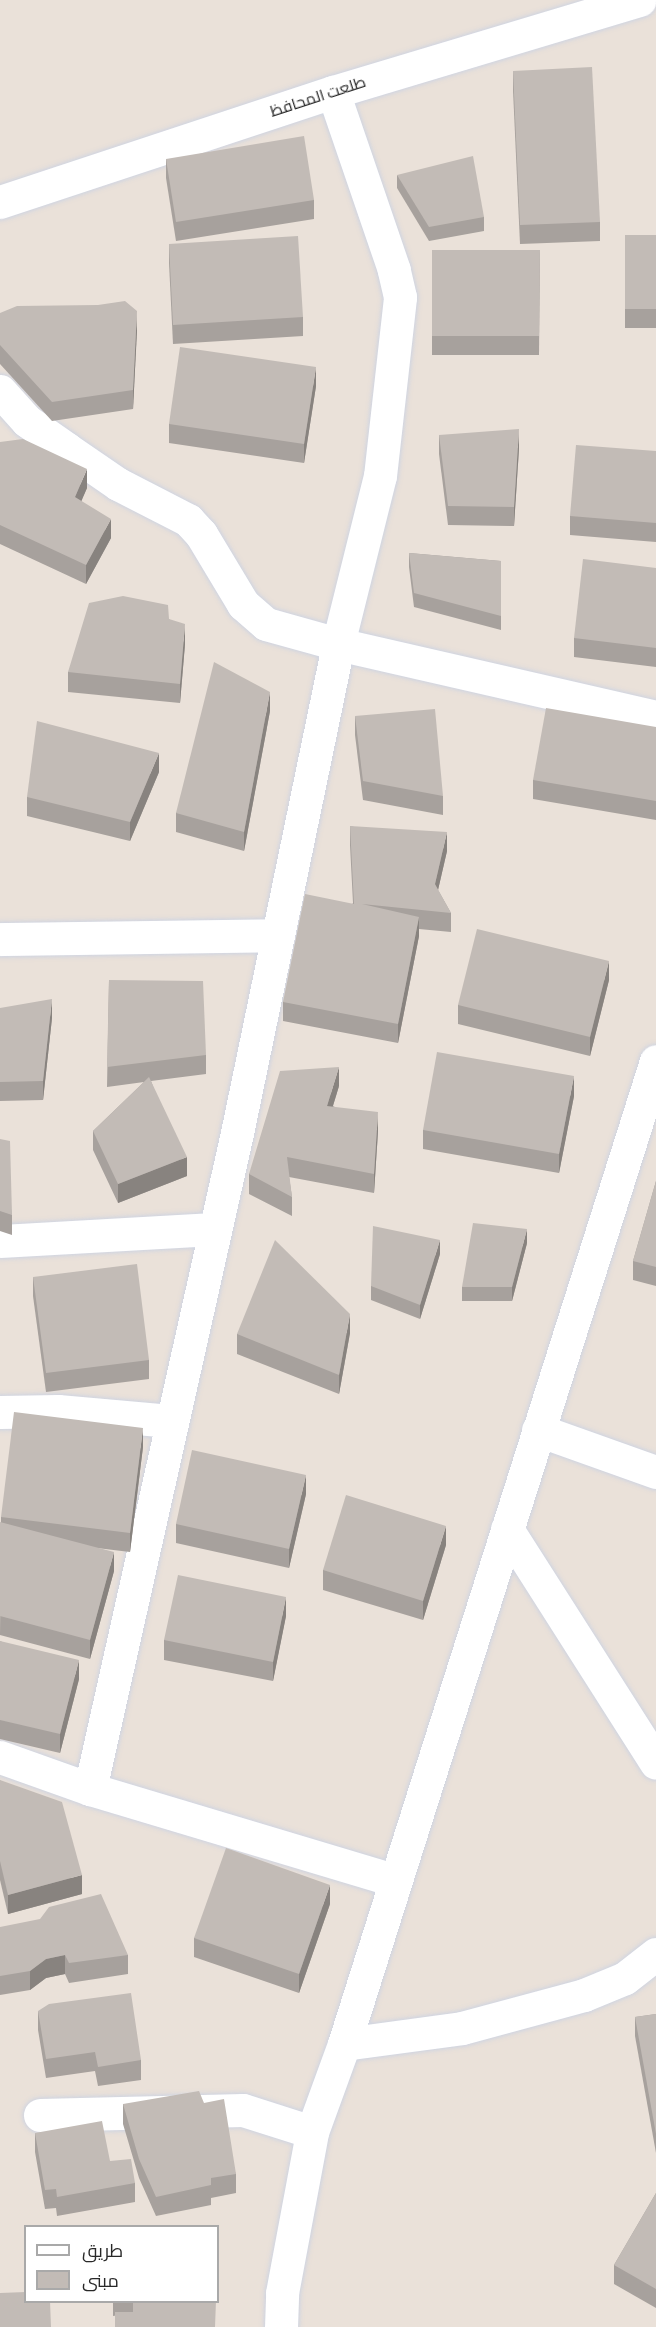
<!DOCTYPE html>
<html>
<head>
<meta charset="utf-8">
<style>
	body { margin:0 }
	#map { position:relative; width:656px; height:2327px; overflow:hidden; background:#eae1d9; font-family:"Source Sans 3",Cairo,sans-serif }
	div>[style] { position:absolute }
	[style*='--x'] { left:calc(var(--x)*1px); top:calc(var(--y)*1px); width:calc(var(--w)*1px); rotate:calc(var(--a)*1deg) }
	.roads { filter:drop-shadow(0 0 2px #cfd4e1) drop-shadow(0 0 2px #cfd4e1) }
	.minor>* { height:33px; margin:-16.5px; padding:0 16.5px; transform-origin:16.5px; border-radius:16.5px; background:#fff }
	.wall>* { inset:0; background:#a7a19d }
	.shaded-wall>* { inset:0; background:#88837f }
	.building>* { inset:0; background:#c2bbb6 }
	span { translate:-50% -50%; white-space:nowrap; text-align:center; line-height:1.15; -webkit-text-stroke:4.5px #fff; paint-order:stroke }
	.street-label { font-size:16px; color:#282828 }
	.legend { position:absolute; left:24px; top:2225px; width:195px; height:78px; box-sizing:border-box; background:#fff; border:2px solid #a9a9a9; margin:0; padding:8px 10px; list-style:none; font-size:18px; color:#282828 }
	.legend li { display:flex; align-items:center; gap:12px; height:30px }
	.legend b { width:30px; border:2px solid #a9a9a9 }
</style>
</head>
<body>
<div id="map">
	<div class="roads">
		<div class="minor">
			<div style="--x:0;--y:202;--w:351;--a:-18.3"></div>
			<div style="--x:333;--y:92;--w:320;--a:-16.7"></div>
			<div style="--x:0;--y:391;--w:40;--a:48"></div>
			<div style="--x:27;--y:421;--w:49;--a:35"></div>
			<div style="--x:67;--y:449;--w:62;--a:34.5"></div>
			<div style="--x:118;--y:484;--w:79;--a:27.2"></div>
			<div style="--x:188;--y:520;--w:19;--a:47"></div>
			<div style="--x:201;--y:534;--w:82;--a:59"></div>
			<div style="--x:243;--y:604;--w:30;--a:41"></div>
			<div style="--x:266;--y:624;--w:75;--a:15.5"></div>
			<div style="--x:338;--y:644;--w:326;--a:12.9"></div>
			<div style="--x:0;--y:939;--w:278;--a:-0.8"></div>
			<div style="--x:0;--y:1241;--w:215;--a:-3.2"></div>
			<div style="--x:0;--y:1412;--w:58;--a:-1"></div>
			<div style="--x:58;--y:1411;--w:113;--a:5.1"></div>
			<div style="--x:538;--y:1430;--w:125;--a:19.6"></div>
			<div style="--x:507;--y:1529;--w:277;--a:57.5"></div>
			<div style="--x:0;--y:1757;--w:96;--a:19.6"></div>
			<div style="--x:90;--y:1789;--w:316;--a:16.7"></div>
			<div style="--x:90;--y:1789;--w:672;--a:-77.37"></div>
			<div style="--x:237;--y:1133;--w:499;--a:-78.3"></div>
			<div style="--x:338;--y:644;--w:173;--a:-76"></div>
			<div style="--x:380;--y:476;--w:180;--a:-83.6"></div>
			<div style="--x:400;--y:297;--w:28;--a:-103"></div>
			<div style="--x:394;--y:270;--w:188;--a:-108.9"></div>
			<div style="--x:344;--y:2044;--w:119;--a:-7.7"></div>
			<div style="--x:462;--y:2028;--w:126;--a:-15.1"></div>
			<div style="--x:584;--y:1995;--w:44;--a:-22.5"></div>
			<div style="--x:625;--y:1978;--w:39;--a:-38"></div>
			<div style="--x:40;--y:2115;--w:203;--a:-1.4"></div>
			<div style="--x:243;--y:2110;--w:72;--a:17.7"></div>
			<div style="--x:281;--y:2327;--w:34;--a:-88"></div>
			<div style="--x:282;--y:2293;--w:164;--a:-79.4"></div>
			<div style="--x:312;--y:2132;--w:94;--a:-70"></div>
			<div style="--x:344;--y:2044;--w:1031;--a:-72.39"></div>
		</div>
	</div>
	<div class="wall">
		<div style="clip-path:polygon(513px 71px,600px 222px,600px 241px,520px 244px,513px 90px)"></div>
		<div style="clip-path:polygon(166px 159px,314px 200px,314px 219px,176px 241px,166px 178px)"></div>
		<div style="clip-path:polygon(397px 175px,484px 217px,484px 231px,429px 241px,397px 188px)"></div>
		<div style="clip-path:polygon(625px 235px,656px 235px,656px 328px,625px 328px)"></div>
		<div style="clip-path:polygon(169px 244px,303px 317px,303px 336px,173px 344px,169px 263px)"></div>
		<div style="clip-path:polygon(432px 250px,540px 250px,539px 355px,432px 355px)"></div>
		<div style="clip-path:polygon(0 313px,137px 330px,133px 409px,52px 421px,0 364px)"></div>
		<div style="clip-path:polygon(316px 386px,304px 463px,169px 443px,169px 424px)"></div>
		<div style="clip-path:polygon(439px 435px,519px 448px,514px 526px,448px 525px,439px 454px)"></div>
		<div style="clip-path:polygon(0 442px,87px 488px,81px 501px,111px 538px,86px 584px,0 544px)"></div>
		<div style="clip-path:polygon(656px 451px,656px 542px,570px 535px,570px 516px)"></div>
		<div style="clip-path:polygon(409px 553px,501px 561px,501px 630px,414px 607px,409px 567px)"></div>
		<div style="clip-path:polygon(656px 568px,656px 667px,574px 657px,574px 638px)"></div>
		<div style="clip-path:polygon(169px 619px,185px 644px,180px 703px,68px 692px,68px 672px)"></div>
		<div style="clip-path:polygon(270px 711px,244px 851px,176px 832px,176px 813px)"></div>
		<div style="clip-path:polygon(355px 716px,443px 796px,443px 815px,363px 800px,355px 735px)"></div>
		<div style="clip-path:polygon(656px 727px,656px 820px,533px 799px,533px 780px)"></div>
		<div style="clip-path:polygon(159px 772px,130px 841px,27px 816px,27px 797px)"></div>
		<div style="clip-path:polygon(350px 826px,447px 851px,438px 890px,451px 913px,451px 932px,419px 929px,419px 936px,398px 1043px,283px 1021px,283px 1002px,353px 903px,350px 845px)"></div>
		<div style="clip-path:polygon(109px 980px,206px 1055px,206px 1074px,151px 1081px,187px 1176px,118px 1203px,93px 1150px,93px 1131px,144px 1082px,107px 1087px)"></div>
		<div style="clip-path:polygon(609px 980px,590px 1056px,458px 1024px,458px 1005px)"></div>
		<div style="clip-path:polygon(0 1008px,52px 1018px,43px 1100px,0 1101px)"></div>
		<div style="clip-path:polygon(339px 1086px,333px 1106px,378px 1131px,374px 1193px,289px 1177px,292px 1197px,292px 1216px,249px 1194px,249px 1174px)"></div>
		<div style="clip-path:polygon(574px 1096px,559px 1173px,423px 1149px,423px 1130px)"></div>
		<div style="clip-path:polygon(0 1139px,12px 1215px,12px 1235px,0 1231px)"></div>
		<div style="clip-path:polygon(656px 1181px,656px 1286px,633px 1280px,633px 1261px)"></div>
		<div style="clip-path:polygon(527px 1243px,512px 1301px,462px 1301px,462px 1287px)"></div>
		<div style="clip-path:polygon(440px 1254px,420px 1319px,371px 1300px,371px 1286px)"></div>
		<div style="clip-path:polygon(33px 1277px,149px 1360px,149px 1379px,46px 1392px,33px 1296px)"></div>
		<div style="clip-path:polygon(350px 1333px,339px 1394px,237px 1354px,237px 1334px)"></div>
		<div style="clip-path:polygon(143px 1447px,130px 1552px,97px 1548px,114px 1571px,90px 1659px,0 1635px,1px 1517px)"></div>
		<div style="clip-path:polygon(306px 1494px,289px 1568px,176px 1543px,176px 1524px)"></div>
		<div style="clip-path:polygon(446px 1545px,423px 1620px,323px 1590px,323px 1570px)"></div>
		<div style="clip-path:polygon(286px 1616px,273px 1681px,164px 1660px,164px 1640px)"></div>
		<div style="clip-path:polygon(0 1641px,79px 1679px,60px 1753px,0 1739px)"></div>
		<div style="clip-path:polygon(0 1780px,82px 1894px,8px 1914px,0 1880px)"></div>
		<div style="clip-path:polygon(330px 1904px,299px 1993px,194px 1957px,194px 1938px)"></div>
		<div style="clip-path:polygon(0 1927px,128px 1955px,128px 1974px,69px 1983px,65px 1974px,46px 1978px,30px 1990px,0 1995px)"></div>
		<div style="clip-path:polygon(38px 2011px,141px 2060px,141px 2080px,98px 2086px,95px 2071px,46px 2078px,38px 2030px)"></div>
		<div style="clip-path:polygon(656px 2014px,656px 2153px,635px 2036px,635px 2017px)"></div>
		<div style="clip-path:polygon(204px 2103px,236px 2174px,236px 2193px,211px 2198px,211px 2205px,156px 2216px,139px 2178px,123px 2124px,123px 2104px)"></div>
		<div style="clip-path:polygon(35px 2133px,110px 2161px,135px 2183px,135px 2202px,57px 2216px,56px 2208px,45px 2209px,35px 2152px)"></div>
		<div style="clip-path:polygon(656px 2193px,656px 2308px,614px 2284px,614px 2265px)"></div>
		<div style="clip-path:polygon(113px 2301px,216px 2301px,113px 2316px)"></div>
	</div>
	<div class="shaded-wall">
		<div style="clip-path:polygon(137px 311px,137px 330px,133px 409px,133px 390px)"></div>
		<div style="clip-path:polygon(316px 367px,316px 386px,304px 463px,304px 444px)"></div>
		<div style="clip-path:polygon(519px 429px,519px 448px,514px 526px,514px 507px)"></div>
		<div style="clip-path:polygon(87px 469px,87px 488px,75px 516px,75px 497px)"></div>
		<div style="clip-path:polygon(111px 519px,111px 538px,86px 584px,86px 565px)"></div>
		<div style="clip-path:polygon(185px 624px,185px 644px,180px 703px,180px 684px)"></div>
		<div style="clip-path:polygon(270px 692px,270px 711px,244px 851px,244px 832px)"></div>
		<div style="clip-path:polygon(159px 753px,159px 772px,130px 841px,130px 822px)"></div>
		<div style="clip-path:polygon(447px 832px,447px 851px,435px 903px,435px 884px)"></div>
		<div style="clip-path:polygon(419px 917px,419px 936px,398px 1043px,398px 1024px)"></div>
		<div style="clip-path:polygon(609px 961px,609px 980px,590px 1056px,590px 1037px)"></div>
		<div style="clip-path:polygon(52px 999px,52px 1018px,43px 1100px,43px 1081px)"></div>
		<div style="clip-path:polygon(339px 1067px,339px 1086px,327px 1125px,327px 1106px)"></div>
		<div style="clip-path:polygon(574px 1076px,574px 1096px,559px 1173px,559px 1154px)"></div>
		<div style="clip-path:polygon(378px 1112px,378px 1131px,374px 1193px,374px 1174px)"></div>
		<div style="clip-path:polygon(187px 1157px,187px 1176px,118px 1203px,118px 1184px)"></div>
		<div style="clip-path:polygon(527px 1229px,527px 1243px,512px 1301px,512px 1287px)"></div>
		<div style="clip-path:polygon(440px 1240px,440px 1254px,420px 1319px,420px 1305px)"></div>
		<div style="clip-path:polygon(350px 1314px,350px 1333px,339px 1394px,339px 1375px)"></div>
		<div style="clip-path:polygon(143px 1428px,143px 1447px,130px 1552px,130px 1533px)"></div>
		<div style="clip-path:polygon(306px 1475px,306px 1494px,289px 1568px,289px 1549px)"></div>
		<div style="clip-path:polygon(446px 1526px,446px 1545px,423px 1620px,423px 1601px)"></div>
		<div style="clip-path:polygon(114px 1552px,114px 1571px,90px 1659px,90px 1640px)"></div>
		<div style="clip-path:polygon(286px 1597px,286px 1616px,273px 1681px,273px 1662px)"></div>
		<div style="clip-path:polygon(79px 1660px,79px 1679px,60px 1753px,60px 1734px)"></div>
		<div style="clip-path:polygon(82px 1875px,82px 1894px,8px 1914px,8px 1895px)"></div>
		<div style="clip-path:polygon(330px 1885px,330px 1904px,299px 1993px,299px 1974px)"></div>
		<div style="clip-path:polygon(65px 1955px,65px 1974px,46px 1978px,30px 1990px,30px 1971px,46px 1959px)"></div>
	</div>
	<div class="building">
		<div style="clip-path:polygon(592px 67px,600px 222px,520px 225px,513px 71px)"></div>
		<div style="clip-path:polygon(304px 136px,314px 200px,176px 222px,166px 159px)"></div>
		<div style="clip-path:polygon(473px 156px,484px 217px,429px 227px,397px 175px)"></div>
		<div style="clip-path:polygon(625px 235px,656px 235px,656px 309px,625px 309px)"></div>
		<div style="clip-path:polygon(298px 236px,303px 317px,173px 325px,169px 244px)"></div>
		<div style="clip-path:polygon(432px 250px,540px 250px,539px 336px,432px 336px)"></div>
		<div style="clip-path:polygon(125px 301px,137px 311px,133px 390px,52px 402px,0 345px,0 313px,17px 306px,98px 305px)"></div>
		<div style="clip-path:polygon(180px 347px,316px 367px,304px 444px,169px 424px)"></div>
		<div style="clip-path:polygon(519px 429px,514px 507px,448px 506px,439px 435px)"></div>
		<div style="clip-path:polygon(23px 439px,87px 469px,75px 497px,111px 519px,86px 565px,0 525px,0 442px)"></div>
		<div style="clip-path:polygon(576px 445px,656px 451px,656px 523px,570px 516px)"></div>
		<div style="clip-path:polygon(409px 553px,501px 561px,501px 616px,414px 593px)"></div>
		<div style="clip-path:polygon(583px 559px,656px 568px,656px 648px,574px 638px)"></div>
		<div style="clip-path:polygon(123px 596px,168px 605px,169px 619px,185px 624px,180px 684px,68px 672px,89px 603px)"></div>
		<div style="clip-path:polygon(214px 662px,270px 692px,244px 832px,176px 813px)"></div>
		<div style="clip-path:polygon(546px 708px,656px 727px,656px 801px,533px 780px)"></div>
		<div style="clip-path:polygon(435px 709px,443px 796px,363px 781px,355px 716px)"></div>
		<div style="clip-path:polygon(37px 721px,159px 753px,130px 822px,27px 797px)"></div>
		<div style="clip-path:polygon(350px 826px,447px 832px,435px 884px,451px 913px,362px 904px,419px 917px,398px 1024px,283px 1002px,305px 894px,354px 904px)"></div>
		<div style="clip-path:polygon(477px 929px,609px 961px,590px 1037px,458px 1005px)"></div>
		<div style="clip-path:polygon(109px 980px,203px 981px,206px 1055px,107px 1067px)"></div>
		<div style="clip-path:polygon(52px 999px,43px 1081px,0 1082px,0 1008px)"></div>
		<div style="clip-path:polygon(437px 1052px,574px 1076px,559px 1154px,423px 1130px)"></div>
		<div style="clip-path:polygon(339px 1067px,327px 1106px,378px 1112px,374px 1174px,287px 1157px,292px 1197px,249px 1174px,280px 1071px)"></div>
		<div style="clip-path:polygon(149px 1077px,187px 1157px,118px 1184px,93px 1131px)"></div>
		<div style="clip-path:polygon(0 1139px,10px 1141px,12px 1215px,0 1211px)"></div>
		<div style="clip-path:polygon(656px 1181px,656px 1267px,633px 1261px)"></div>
		<div style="clip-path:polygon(473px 1223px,527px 1229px,512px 1287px,462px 1287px)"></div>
		<div style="clip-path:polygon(373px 1226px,440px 1240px,420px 1305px,371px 1286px)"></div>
		<div style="clip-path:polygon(275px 1240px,350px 1314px,339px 1375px,237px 1334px)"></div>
		<div style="clip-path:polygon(137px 1264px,149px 1360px,46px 1373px,33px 1277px)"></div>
		<div style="clip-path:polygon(14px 1412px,143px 1428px,130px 1533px,1px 1517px)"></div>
		<div style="clip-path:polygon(192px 1450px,306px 1475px,289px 1549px,176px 1524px)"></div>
		<div style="clip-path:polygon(346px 1495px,446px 1526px,423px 1601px,323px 1570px)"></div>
		<div style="clip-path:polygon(0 1522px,114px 1552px,90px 1640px,0 1616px)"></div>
		<div style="clip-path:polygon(178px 1575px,286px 1597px,273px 1662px,164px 1640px)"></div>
		<div style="clip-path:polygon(0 1641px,79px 1660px,60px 1734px,0 1720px)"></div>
		<div style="clip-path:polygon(0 1780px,62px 1802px,82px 1875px,8px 1895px,0 1861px)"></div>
		<div style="clip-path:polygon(226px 1848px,330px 1885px,299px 1974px,194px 1938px)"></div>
		<div style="clip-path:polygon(101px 1894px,128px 1955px,69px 1963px,65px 1955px,46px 1959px,30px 1971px,0 1976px,0 1927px,40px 1919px,49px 1907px)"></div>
		<div style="clip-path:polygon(131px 1993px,141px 2060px,98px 2067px,95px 2052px,46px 2059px,38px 2011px,49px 2004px)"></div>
		<div style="clip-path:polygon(656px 2014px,656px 2134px,635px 2017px)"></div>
		<div style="clip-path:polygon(199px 2091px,204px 2103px,224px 2099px,236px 2174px,211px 2178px,211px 2185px,156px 2197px,139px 2159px,123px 2104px)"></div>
		<div style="clip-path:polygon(102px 2121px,110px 2161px,131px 2159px,135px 2183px,57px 2197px,56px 2189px,45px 2190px,35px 2133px)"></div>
		<div style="clip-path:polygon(656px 2193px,656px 2289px,614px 2265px)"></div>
		<div style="clip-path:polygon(26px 2292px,26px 2301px,50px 2301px,51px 2327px,0 2327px,0 2293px)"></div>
		<div style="clip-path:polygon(133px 2301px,216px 2301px,215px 2327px,115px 2327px,115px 2312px,133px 2312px)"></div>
	</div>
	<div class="street-label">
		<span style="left:318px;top:97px;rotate:-18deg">طلعت المحافظ</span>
	</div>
	<ul class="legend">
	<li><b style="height:8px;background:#fff"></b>طريق</li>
	<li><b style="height:16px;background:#c2bbb6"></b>مبنى</li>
	</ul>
</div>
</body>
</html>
